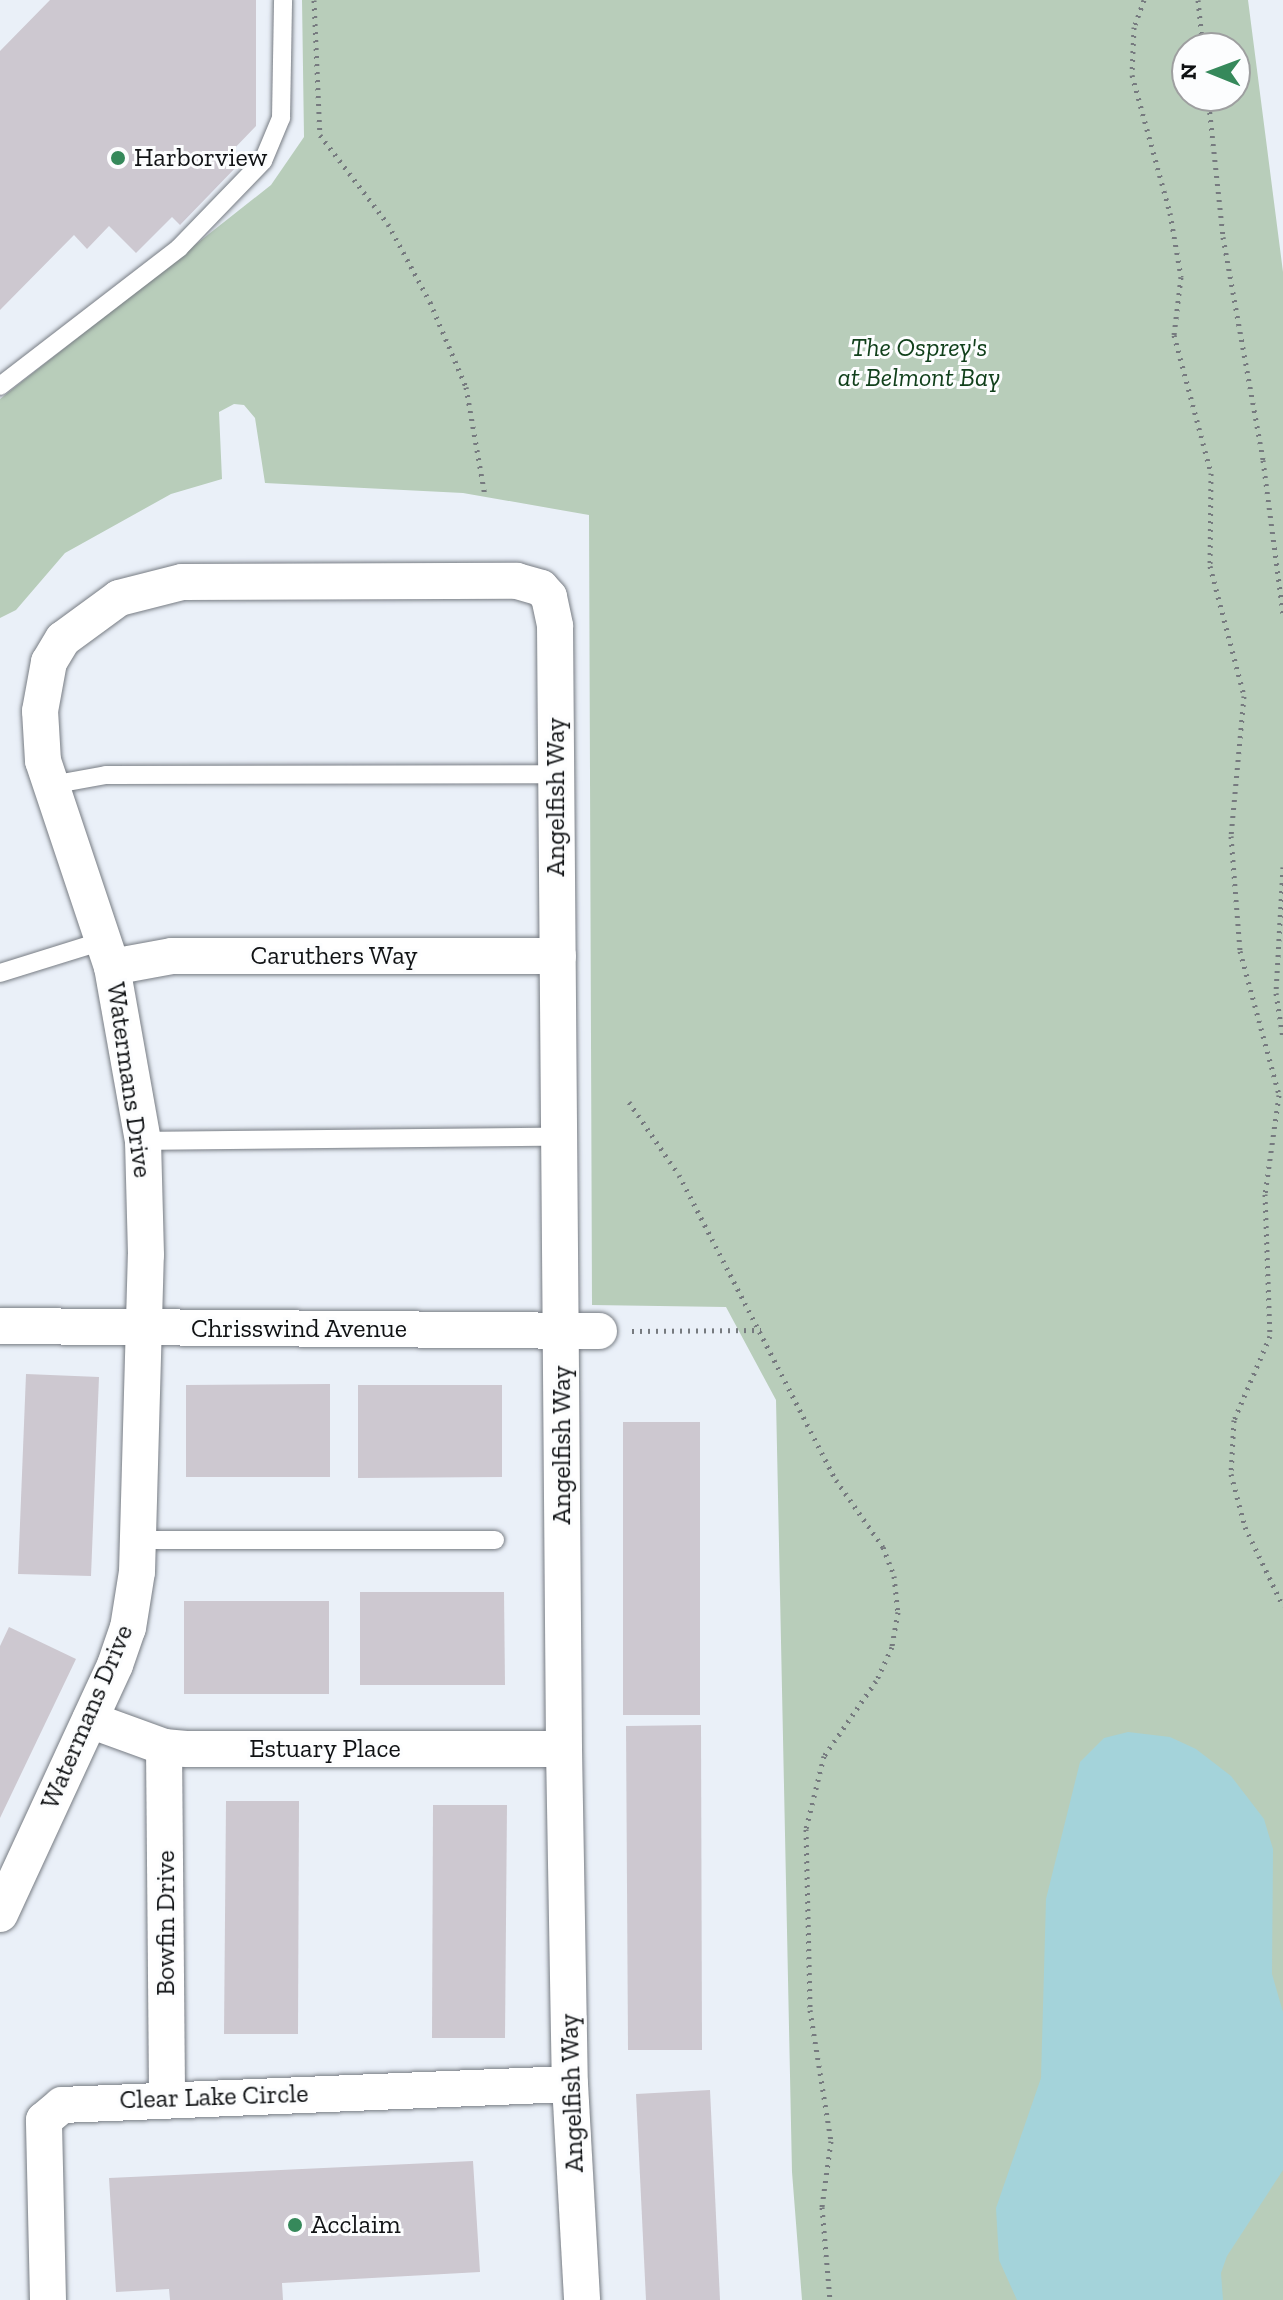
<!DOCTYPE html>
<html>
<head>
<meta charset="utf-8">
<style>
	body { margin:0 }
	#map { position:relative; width:1283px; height:2300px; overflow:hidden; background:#eaf0f8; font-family:"Zilla Slab",serif }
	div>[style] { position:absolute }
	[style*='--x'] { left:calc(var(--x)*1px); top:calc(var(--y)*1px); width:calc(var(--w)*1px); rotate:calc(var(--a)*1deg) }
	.green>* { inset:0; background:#b8cdba }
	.water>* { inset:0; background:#a4d3da }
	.building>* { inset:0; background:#cdc8d0 }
	.path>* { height:5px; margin-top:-2.5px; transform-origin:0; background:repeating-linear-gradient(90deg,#767a7f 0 2px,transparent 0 8px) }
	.roads { filter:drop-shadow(0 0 2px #777c83) drop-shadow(0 0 2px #777c83) }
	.service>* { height:18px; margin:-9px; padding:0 9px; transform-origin:9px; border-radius:9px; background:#fff }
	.minor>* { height:36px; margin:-18px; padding:0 18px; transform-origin:18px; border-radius:18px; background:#fff }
	.dots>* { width:22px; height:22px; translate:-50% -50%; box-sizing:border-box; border:4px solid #fcfdfe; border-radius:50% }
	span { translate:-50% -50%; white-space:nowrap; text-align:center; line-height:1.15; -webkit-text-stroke:6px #fcfdfe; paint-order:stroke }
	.poi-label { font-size:26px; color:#101214 }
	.left { translate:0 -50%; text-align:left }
	.park-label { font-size:26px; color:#11401b; font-style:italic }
	.street-label { font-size:26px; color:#101214 }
	.north { position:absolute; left:1171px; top:32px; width:80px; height:80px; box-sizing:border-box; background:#fcfdfe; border:2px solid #9e9fa0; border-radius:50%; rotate:271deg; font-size:22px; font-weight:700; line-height:32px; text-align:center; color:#101214 }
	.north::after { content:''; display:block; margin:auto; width:28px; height:36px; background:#36895b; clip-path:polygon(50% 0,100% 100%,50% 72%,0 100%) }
</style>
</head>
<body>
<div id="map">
	<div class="green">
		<div style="clip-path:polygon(evenodd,302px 0,1248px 0,1283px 272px,1283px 2300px,802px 2300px,792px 2172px,776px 1400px,726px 1307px,592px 1305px,589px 515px,463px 493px,265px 483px,255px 418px,244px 405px,234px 404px,219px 412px,222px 479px,171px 494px,65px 553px,16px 610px,0 618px,0 399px,271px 185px,304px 137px,302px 0,1187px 48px,1235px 48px,1235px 96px,1187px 96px,1187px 48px)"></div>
	</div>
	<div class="water">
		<div style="clip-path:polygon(1128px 1732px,1170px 1737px,1196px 1749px,1231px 1776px,1264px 1819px,1273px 1849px,1272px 1974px,1283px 2012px,1283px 2170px,1227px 2256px,1221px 2273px,1223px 2300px,1017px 2300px,999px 2260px,996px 2208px,1041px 2078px,1046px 1899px,1080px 1762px,1104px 1738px)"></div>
	</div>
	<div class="building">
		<div style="clip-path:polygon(50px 0,256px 0,256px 126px,230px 153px,240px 163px,180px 225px,172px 217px,136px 253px,109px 226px,87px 249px,74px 235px,0 310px,0 51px)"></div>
		<div style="clip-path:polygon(26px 1374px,99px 1377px,91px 1576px,18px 1574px)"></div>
		<div style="clip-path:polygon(330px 1384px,330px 1477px,186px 1477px,186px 1385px)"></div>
		<div style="clip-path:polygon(358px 1385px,502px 1385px,502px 1477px,358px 1478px)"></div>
		<div style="clip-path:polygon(623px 1422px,700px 1422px,700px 1715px,623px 1715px)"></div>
		<div style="clip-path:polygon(360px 1592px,504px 1592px,505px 1685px,360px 1685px)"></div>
		<div style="clip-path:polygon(184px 1601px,329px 1601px,329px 1694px,184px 1694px)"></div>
		<div style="clip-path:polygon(9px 1627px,76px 1659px,0 1818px,0 1646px)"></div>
		<div style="clip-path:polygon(701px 1725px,702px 2050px,628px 2050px,626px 1726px)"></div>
		<div style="clip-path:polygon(226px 1801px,299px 1801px,298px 2034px,224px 2034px)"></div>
		<div style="clip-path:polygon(433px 1805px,507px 1805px,505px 2038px,432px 2038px)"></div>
		<div style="clip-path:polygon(710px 2090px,720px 2300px,646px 2300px,636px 2094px)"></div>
		<div style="clip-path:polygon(473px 2161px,480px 2272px,282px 2283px,283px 2300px,170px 2300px,169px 2289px,116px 2292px,109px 2178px)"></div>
	</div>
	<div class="path">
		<div style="--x:314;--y:0;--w:135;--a:87.5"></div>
		<div style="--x:320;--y:135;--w:112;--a:52.6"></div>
		<div style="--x:388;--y:224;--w:89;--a:61.7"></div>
		<div style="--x:430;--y:302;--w:92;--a:67"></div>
		<div style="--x:466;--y:387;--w:111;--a:80.1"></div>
		<div style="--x:1144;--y:0;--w:29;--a:110"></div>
		<div style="--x:1134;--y:27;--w:48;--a:92.4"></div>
		<div style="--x:1132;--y:75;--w:143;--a:74.6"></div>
		<div style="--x:1170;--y:213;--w:65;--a:80.2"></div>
		<div style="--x:1181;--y:277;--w:58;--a:96.9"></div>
		<div style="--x:1174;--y:335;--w:143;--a:75"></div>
		<div style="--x:1211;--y:473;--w:93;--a:90.6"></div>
		<div style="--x:1210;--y:566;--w:134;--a:75.3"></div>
		<div style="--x:1244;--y:696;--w:141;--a:95.3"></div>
		<div style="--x:1231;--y:836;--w:115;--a:85.5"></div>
		<div style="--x:1240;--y:951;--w:149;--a:74.8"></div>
		<div style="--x:1279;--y:1095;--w:100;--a:98"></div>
		<div style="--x:1265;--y:1194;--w:142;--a:88"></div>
		<div style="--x:1270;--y:1336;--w:91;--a:113.2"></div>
		<div style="--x:1234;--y:1420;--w:54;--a:93.2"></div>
		<div style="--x:1231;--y:1474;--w:55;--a:75.2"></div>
		<div style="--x:1245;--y:1527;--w:88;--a:64.3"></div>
		<div style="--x:1198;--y:0;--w:48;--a:84.1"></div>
		<div style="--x:1208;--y:96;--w:142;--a:83.9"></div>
		<div style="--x:1223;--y:237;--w:227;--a:79.8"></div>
		<div style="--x:1263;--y:460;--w:155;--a:82.6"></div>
		<div style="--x:1283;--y:867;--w:126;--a:93.2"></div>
		<div style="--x:1276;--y:993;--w:46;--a:81.2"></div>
		<div style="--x:629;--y:1102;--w:88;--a:55.6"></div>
		<div style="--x:679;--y:1175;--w:343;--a:62.8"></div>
		<div style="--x:836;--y:1480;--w:82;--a:55"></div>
		<div style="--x:883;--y:1547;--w:31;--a:69"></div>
		<div style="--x:894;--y:1576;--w:36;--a:84"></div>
		<div style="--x:898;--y:1612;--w:36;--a:100"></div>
		<div style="--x:892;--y:1647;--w:38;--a:115"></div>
		<div style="--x:876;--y:1681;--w:91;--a:124.7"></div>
		<div style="--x:824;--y:1756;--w:75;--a:103.9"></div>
		<div style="--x:806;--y:1829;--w:181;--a:88.7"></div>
		<div style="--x:810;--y:2010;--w:133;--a:80.9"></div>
		<div style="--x:831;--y:2141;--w:67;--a:97.8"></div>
		<div style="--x:822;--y:2207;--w:93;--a:85.1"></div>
		<div style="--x:632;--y:1331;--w:129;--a:-0.4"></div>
	</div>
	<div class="roads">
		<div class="service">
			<div style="--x:0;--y:386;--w:226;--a:-37.6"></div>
			<div style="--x:179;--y:248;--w:121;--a:-46"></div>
			<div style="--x:263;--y:161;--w:47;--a:-67.3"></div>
			<div style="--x:281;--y:118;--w:118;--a:-89"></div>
			<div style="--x:51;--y:785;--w:56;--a:-10.3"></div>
			<div style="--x:106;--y:775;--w:450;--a:-0.1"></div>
			<div style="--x:0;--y:973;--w:108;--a:-17.3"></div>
			<div style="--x:143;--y:1141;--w:416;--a:-0.6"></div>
			<div style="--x:138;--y:1540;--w:357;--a:0"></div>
		</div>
		<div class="minor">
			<div style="--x:112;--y:967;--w:61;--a:-10.4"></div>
			<div style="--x:172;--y:956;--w:386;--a:0"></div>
			<div style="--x:0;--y:1326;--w:599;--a:0.48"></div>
			<div style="--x:90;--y:1720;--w:79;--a:20"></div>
			<div style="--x:164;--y:1747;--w:22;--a:5"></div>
			<div style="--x:186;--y:1749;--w:378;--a:0"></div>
			<div style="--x:164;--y:1747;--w:352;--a:89.5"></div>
			<div style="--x:0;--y:1914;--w:274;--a:-65.2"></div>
			<div style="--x:115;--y:1665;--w:39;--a:-71"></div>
			<div style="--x:128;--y:1628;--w:57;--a:-80.9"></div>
			<div style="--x:137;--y:1572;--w:317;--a:-88.4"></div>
			<div style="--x:146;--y:1255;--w:114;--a:-91.5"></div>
			<div style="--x:143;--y:1141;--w:177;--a:-100.1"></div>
			<div style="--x:112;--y:967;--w:217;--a:-108.5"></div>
			<div style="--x:43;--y:761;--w:50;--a:-93.4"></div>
			<div style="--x:40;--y:711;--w:50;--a:-79.6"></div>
			<div style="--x:49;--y:662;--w:27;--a:-59"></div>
			<div style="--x:63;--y:639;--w:69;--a:-36.2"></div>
			<div style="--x:119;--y:598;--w:65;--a:-14.3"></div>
			<div style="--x:182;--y:582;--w:335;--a:-0.2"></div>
			<div style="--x:517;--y:581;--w:25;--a:16"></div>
			<div style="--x:541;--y:588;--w:12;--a:48"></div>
			<div style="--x:549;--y:597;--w:30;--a:78"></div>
			<div style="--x:555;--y:626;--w:1123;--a:89.54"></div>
			<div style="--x:564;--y:1749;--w:335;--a:89"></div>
			<div style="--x:570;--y:2084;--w:216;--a:86.8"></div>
			<div style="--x:48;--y:2300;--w:180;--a:-91.3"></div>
			<div style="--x:44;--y:2120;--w:23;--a:-40"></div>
			<div style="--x:62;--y:2105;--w:508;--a:-2.37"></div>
		</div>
	</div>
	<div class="dots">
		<div style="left:118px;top:158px;background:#36895b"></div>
		<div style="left:295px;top:2225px;background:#36895b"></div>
	</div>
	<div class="poi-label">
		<span class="left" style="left:134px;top:158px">Harborview</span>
		<span class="left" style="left:311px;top:2225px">Acclaim</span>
	</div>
	<div class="park-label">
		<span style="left:919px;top:363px">The Osprey's<br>at Belmont Bay</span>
	</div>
	<div class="street-label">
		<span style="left:556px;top:797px;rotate:-90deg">Angelfish Way</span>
		<span style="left:334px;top:956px">Caruthers Way</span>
		<span style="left:129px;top:1080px;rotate:82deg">Watermans Drive</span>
		<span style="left:299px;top:1329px">Chrisswind Avenue</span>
		<span style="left:562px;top:1445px;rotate:-90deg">Angelfish Way</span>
		<span style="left:87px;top:1717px;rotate:-67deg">Watermans Drive</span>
		<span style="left:325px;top:1749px">Estuary Place</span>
		<span style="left:166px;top:1923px;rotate:-90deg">Bowfin Drive</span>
		<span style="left:572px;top:2093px;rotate:-92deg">Angelfish Way</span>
		<span style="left:214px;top:2097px;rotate:-2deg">Clear Lake Circle</span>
	</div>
	<div class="north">N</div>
</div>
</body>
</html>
